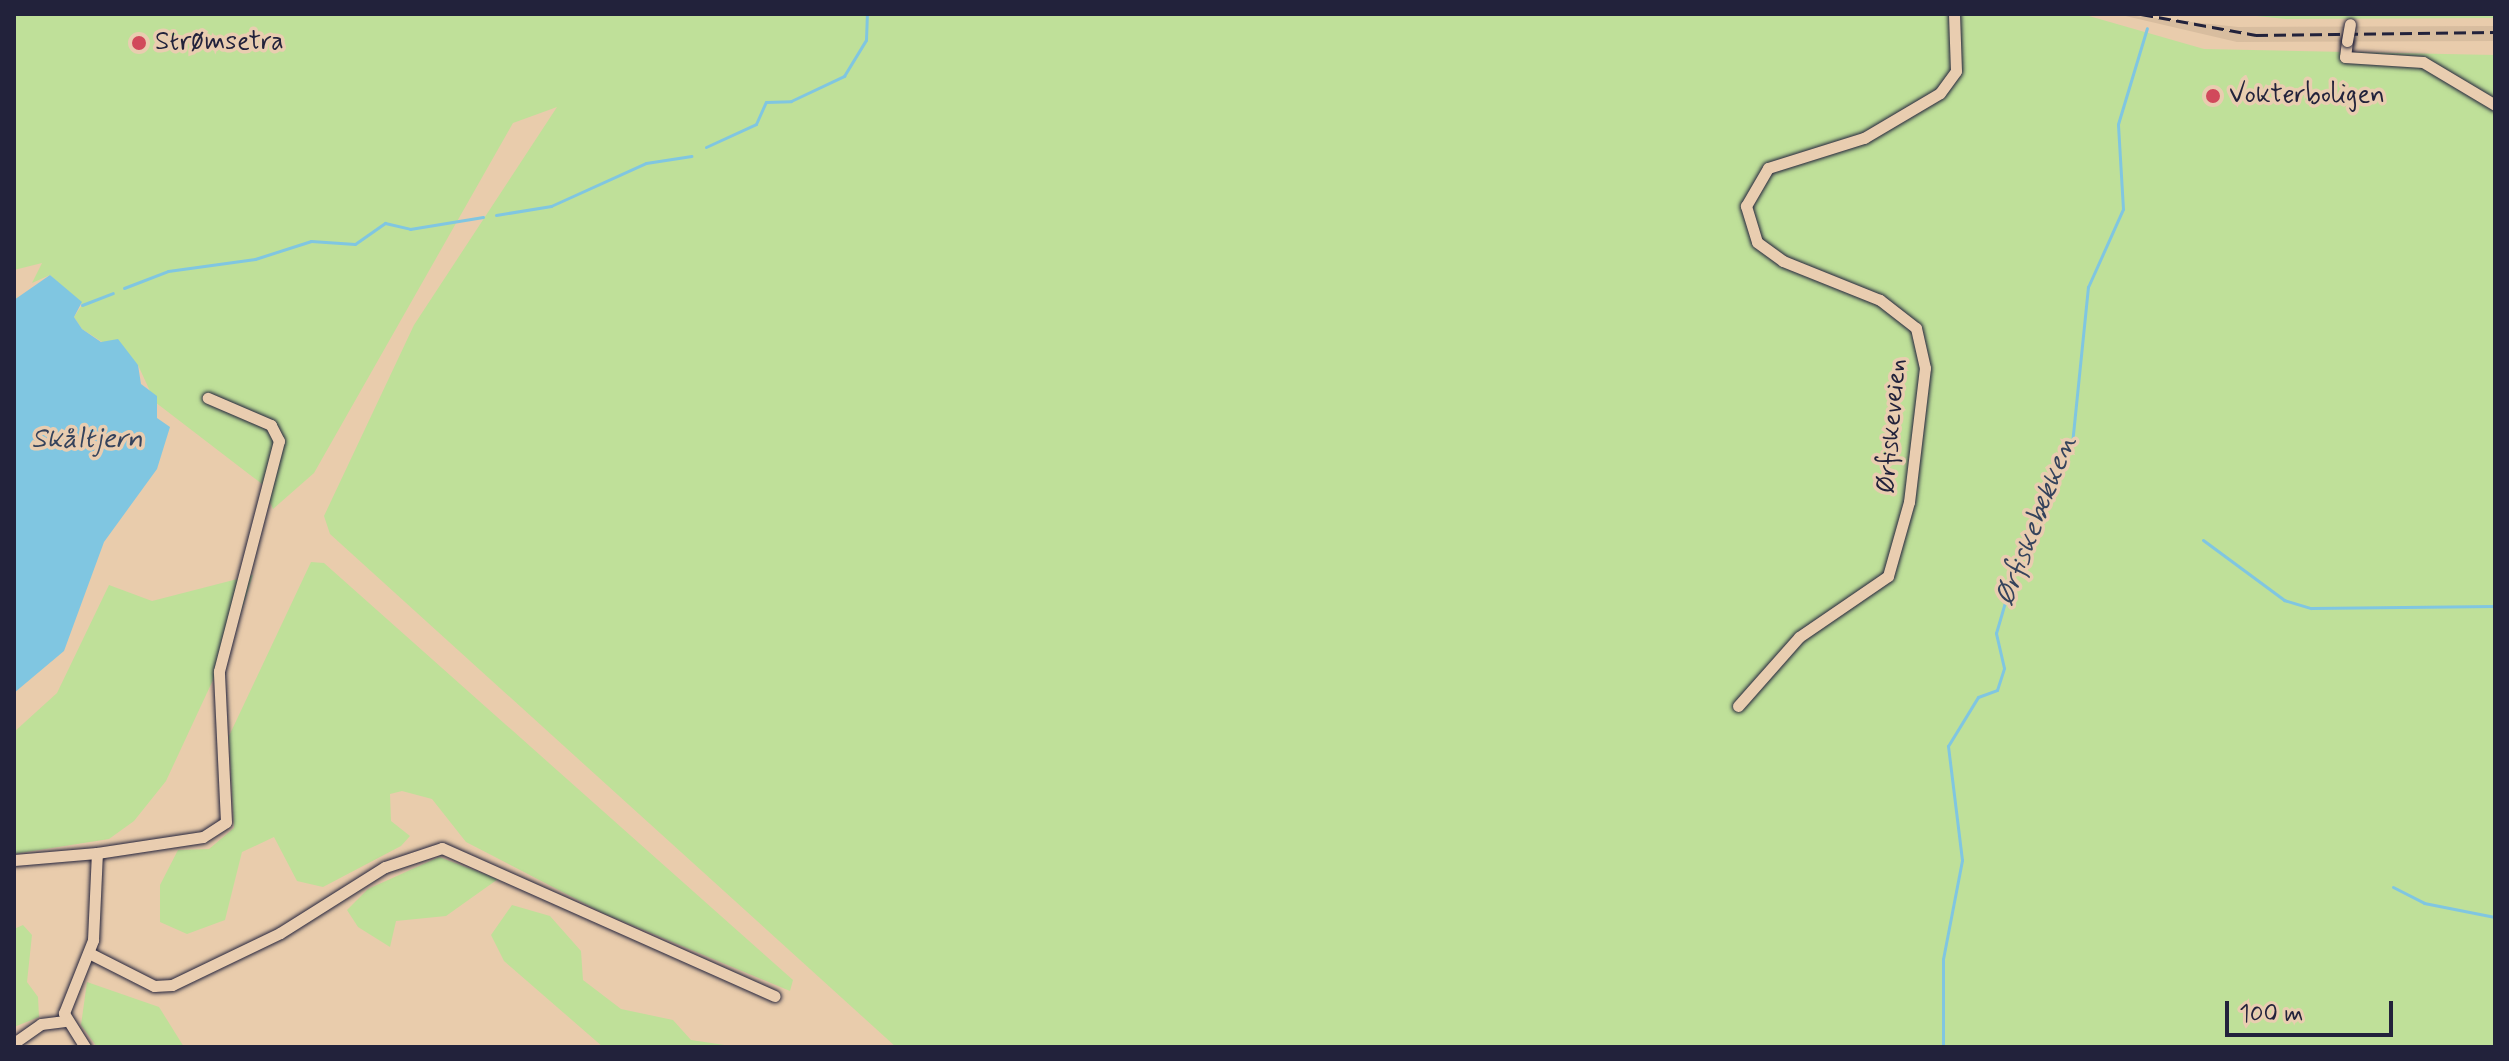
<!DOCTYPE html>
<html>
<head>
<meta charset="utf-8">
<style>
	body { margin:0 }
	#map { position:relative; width:2509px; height:1061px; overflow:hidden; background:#e9ccac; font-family:Mynerve,sans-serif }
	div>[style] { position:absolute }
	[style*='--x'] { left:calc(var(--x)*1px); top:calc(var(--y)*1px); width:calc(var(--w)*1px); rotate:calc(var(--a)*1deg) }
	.built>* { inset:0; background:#d8bd9f }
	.green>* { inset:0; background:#bfe099 }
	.water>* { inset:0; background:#80c6e1 }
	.stream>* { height:3px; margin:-1.5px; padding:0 1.5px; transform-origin:1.5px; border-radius:1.5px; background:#80c6e1 }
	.roads { filter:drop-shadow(0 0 2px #22223b) drop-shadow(0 0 2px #22223b) }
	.street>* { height:11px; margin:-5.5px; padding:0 5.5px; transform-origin:5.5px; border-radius:5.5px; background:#e9cdb0 }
	.rail>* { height:3px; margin-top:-1.5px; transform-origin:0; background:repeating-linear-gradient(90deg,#22223b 0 12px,transparent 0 18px) }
	.bridges { filter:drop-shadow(0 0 2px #22223b) drop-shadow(0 0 2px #22223b) }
	.street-bridge>* { height:11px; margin:-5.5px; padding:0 5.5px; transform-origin:5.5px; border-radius:5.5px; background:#e9cdb0 }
	.dots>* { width:22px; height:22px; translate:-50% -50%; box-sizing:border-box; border:4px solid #e9cdb0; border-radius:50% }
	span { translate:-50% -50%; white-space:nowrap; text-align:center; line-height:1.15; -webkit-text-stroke:7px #e9cdb0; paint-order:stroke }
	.poi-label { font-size:26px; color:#22223b }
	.left { translate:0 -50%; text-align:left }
	.street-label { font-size:26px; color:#22223b }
	.water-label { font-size:28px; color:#35435c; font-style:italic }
	.frame { position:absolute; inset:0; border:16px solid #22223b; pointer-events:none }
	.scale { position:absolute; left:2225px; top:1001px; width:168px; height:36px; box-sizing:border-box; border:4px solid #22223b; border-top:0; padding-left:10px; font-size:24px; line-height:28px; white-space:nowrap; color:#22223b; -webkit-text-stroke:6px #e9cdb0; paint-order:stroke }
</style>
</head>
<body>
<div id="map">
	<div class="built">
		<div style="clip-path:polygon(2117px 14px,2238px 27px,2495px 26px,2495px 41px,2237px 42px)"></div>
	</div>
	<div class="green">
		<div style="clip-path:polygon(14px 14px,2082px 14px,2204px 49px,2495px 55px,2495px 1047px,896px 1047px,330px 534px,324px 516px,414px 325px,557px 107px,513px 123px,314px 473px,273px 509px,262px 484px,155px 402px,138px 365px,82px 329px,74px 317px,82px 305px,50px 275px,32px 283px,42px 263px,14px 270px)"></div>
		<div style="clip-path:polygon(2236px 14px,2495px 14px,2495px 18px,2286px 19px)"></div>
		<div style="clip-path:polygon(311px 562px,324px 563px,793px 980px,790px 991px,603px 913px,466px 842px,432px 799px,402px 791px,390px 794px,391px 821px,410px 836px,401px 846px,323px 887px,297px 881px,274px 837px,242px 852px,225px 920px,187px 934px,160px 922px,160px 885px,178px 850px,209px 849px,234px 828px,229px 736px)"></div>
		<div style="clip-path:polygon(253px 575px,233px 637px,166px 781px,134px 821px,109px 839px,14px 854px,14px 732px,57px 693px,109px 585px,152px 601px)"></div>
		<div style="clip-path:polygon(439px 857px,498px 879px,446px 916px,396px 921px,390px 947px,358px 927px,347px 910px,368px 889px)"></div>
		<div style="clip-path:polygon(512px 905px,550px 916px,581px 951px,583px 980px,621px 1009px,673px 1020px,691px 1040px,738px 1047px,603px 1047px,504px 961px,491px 935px)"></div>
		<div style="clip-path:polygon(23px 925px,32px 935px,27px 982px,38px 997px,39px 1017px,14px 1027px,14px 929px)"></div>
		<div style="clip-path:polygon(87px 982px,159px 1007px,184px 1047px,97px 1047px,81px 1025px)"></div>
	</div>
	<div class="water">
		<div style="clip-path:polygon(50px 275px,82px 302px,74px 317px,82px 329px,101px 342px,118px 339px,138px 365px,141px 384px,157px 396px,157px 418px,170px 427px,157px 469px,104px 542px,64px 651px,14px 693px,14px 300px)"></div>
	</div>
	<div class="stream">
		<div style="--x:706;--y:147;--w:55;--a:-24.7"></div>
		<div style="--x:756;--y:124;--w:24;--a:-66"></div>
		<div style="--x:766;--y:102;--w:25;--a:-2"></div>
		<div style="--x:791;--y:101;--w:59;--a:-25.3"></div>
		<div style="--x:844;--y:76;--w:42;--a:-58.6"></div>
		<div style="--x:866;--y:40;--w:26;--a:-88"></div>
		<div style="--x:496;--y:215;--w:56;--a:-9.3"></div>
		<div style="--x:551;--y:206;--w:104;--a:-24.4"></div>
		<div style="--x:646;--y:163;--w:46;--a:-8.8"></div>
		<div style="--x:124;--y:288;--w:47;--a:-21.1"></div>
		<div style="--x:168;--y:271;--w:88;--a:-7.9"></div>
		<div style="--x:255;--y:259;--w:59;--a:-17.8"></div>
		<div style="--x:311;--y:241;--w:44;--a:3.9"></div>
		<div style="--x:355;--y:244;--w:37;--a:-35"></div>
		<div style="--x:385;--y:223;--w:26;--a:13"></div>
		<div style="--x:410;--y:229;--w:74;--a:-9.3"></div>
		<div style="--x:82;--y:305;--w:33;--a:-21"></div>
		<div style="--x:2203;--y:540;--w:101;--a:36.5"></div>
		<div style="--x:2284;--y:600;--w:28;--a:17"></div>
		<div style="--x:2311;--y:608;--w:184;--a:-0.6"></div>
		<div style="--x:2393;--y:887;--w:35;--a:27"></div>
		<div style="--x:2424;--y:903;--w:72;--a:11.2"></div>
		<div style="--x:1943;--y:1047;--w:88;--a:-90"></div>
		<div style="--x:1943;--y:959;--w:101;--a:-79.1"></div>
		<div style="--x:1962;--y:860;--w:115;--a:-97"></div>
		<div style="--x:1948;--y:746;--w:57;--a:-58.5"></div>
		<div style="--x:1978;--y:697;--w:20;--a:-20"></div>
		<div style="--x:1997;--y:690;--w:23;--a:-72"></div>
		<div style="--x:2004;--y:668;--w:36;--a:-103"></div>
		<div style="--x:1996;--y:633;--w:78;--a:-73.7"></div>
		<div style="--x:2018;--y:558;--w:93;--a:-68.7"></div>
		<div style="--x:2052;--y:471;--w:34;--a:-53"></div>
		<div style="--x:2072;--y:444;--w:158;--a:-84.2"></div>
		<div style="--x:2088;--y:287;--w:85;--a:-65.8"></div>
		<div style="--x:2123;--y:209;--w:85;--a:-93.4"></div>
		<div style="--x:2118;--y:124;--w:100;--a:-73.2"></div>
	</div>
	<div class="roads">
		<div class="street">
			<div style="--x:2347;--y:41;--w:16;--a:97"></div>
			<div style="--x:2345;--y:57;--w:78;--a:3.7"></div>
			<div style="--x:2423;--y:62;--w:84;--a:30.8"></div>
			<div style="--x:1738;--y:706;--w:92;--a:-48.5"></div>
			<div style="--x:1799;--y:637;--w:108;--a:-34.4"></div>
			<div style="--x:1888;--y:576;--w:77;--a:-74.2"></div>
			<div style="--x:1909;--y:502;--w:135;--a:-83.2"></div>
			<div style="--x:1925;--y:368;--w:41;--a:-102.7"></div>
			<div style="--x:1916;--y:328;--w:46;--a:-142.1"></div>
			<div style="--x:1880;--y:300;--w:105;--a:-158.1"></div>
			<div style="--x:1783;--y:261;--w:32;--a:-144"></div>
			<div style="--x:1757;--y:242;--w:38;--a:-107"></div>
			<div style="--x:1746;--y:206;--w:44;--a:-59.9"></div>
			<div style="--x:1768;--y:168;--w:101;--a:-17.4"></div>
			<div style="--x:1864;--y:138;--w:88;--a:-30.6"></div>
			<div style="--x:1940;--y:93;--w:27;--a:-54"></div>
			<div style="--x:1956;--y:71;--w:57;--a:-92"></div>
			<div style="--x:14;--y:860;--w:83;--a:-4.8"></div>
			<div style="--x:89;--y:953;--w:73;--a:26.9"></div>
			<div style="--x:154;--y:986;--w:18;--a:-3"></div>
			<div style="--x:172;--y:985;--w:120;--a:-25.7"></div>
			<div style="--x:280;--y:933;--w:124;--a:-32.2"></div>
			<div style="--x:385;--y:867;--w:60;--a:-18.4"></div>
			<div style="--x:442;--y:848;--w:364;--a:24"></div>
			<div style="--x:14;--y:1043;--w:33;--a:-35"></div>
			<div style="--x:41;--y:1024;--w:24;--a:-7"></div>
			<div style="--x:85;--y:1047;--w:40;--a:-122"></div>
			<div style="--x:64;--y:1013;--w:79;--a:-68.3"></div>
			<div style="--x:93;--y:940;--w:87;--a:-87.4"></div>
			<div style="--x:97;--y:853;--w:107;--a:-8.6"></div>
			<div style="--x:203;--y:837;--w:27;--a:-33"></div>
			<div style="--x:226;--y:822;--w:151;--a:-92.7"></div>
			<div style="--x:219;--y:671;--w:238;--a:-75.4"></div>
			<div style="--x:279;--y:441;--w:18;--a:-117"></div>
			<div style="--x:271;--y:425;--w:69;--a:-156.8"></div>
		</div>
	</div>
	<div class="rail">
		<div style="--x:2141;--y:14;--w:117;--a:10.3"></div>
		<div style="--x:2256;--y:35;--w:239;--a:-0.7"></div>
	</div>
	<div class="bridges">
		<div class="street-bridge">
			<div style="--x:2347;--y:41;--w:17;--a:-80"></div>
		</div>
	</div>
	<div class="dots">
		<div style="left:139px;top:43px;background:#d1495b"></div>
		<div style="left:2213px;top:96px;background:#d1495b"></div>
	</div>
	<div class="poi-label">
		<span class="left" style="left:155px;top:43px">Strømsetra</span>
		<span class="left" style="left:2229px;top:96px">Vokterboligen</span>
	</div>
	<div class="street-label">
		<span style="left:1893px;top:426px;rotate:-85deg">Ørfiskeveien</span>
	</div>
	<div class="water-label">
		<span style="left:87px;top:440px">Skåltjern</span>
		<span style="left:2037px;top:521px;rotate:-69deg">Ørfiskebekken</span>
	</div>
	<div class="frame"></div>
	<div class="scale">100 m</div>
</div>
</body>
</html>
